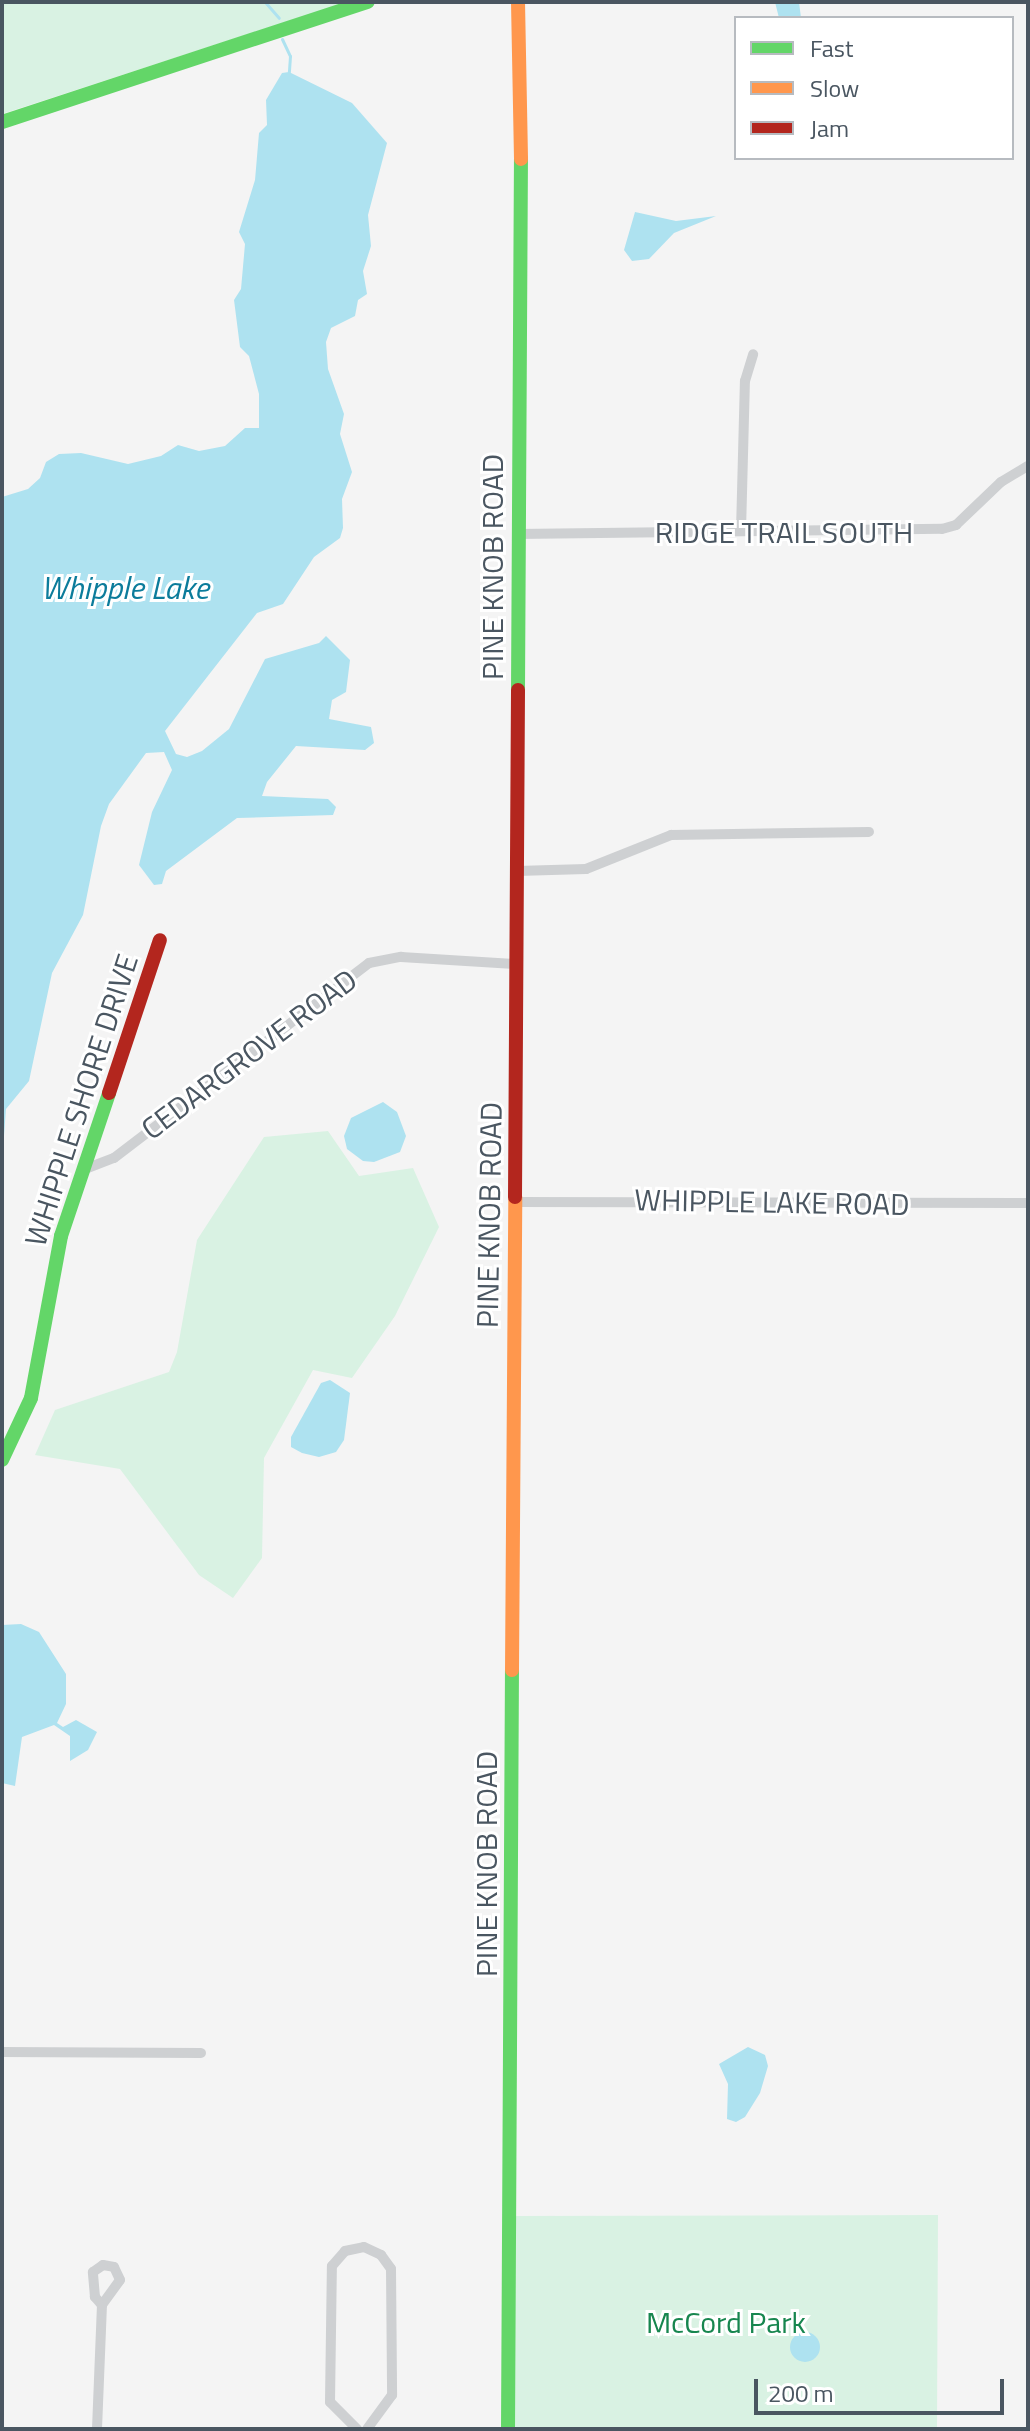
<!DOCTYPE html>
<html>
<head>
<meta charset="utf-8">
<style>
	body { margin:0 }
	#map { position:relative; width:1030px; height:2431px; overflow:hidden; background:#f4f4f4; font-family:"Titillium Web",sans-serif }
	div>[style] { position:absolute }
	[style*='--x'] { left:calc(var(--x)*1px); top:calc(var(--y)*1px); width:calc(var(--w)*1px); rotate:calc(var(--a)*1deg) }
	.green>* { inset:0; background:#d9f2e3 }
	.water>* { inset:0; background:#aee2f0 }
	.round { border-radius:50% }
	.stream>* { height:3px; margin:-1.5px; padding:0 1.5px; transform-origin:1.5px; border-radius:1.5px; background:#aee2f0 }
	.street>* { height:10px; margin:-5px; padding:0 5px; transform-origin:5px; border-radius:5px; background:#ced0d2 }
	.fast>* { height:14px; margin:-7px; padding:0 7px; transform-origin:7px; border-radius:7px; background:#63d668 }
	.slow>* { height:14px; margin:-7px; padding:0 7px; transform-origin:7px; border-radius:7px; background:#ff974d }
	.jam>* { height:14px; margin:-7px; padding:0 7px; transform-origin:7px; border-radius:7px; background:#b3261e }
	span { translate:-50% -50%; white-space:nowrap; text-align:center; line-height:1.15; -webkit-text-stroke:6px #fff; paint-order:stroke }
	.street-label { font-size:30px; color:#4a5661 }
	.park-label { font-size:30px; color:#17864f }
	.water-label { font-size:32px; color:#0c7c9b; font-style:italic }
	.frame { position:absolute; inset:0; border:4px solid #4a5661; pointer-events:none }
	.legend { position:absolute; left:734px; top:16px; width:280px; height:144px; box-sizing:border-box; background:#fff; border:2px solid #b7bbc0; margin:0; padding:10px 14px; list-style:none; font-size:24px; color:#4a5661 }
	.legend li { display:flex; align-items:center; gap:16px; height:40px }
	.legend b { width:40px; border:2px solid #b7bbc0 }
	.scale { position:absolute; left:754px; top:2379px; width:250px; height:36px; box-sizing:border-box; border:4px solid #4a5661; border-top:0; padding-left:10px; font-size:24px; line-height:28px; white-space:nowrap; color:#4a5661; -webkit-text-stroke:6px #fff; paint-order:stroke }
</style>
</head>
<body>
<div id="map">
	<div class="green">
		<div style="clip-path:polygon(2px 2px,347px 2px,2px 114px)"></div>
		<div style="clip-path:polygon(328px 1131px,359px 1176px,413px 1168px,439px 1227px,395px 1316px,352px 1378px,313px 1370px,264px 1458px,262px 1558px,233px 1598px,199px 1575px,120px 1469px,35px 1455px,55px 1410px,169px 1372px,177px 1352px,197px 1240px,264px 1137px)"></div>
		<div style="clip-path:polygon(938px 2215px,937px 2429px,513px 2429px,515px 2216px)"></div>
	</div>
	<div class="water">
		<div style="clip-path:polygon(775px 2px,799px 2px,801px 18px,779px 18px)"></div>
		<div style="clip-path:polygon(289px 72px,352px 103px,387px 143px,368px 215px,371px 246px,363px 271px,367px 294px,358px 300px,355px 316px,331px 328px,326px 342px,328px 369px,344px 414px,340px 434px,352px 472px,342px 499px,343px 528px,340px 538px,314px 557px,283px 604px,257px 613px,165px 731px,176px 754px,187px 757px,202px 751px,229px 729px,265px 659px,319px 643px,326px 636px,350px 660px,346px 692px,332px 700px,329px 719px,371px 727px,374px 743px,365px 750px,296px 746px,267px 782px,262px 796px,328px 799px,336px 807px,333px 815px,237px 818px,166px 871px,162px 884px,154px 885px,139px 865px,152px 812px,172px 770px,164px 752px,146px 753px,109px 804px,101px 826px,83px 915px,52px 973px,29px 1081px,6px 1109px,2px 1163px,2px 497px,28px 489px,40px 478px,46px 462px,59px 454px,81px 453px,128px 464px,161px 456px,178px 445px,199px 451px,225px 446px,245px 428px,259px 428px,259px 394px,249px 356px,240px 347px,234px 300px,241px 289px,245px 244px,239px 232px,255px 180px,259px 133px,267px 125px,266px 100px,282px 73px)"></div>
		<div style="clip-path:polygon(635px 212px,676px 221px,716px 216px,674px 233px,649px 259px,632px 261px,624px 250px)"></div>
		<div style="clip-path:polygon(383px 1102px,397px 1112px,406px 1136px,400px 1152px,374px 1162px,363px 1161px,347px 1149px,344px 1136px,351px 1118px)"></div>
		<div style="clip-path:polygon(330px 1380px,350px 1393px,344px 1440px,336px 1452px,319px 1457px,302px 1453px,291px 1447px,291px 1437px,321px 1383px)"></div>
		<div style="clip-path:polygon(21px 1624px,39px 1632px,66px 1674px,66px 1704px,57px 1723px,63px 1727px,76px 1720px,97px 1732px,88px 1750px,70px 1761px,70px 1736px,54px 1725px,22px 1737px,15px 1786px,2px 1783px,2px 1625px)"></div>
		<div style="clip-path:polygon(748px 2047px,765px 2055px,768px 2066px,760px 2093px,745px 2117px,736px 2122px,727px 2119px,728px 2084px,719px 2064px)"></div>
		<div class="round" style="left:790px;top:2332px;width:30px;height:30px"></div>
	</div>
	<div class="stream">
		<div style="--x:265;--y:2;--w:21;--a:49"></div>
		<div style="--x:282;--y:39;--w:19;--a:65"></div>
		<div style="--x:290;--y:56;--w:16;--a:94"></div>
	</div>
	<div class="street">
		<div style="--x:741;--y:531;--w:150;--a:-88.5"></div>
		<div style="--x:745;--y:381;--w:28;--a:-73"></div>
		<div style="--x:517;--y:534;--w:425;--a:-0.7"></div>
		<div style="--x:942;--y:529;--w:15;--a:-16"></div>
		<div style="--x:956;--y:525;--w:62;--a:-43.7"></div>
		<div style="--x:1001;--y:482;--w:31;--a:-31"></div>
		<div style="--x:517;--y:871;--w:69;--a:-1.7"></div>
		<div style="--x:586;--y:869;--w:92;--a:-21.8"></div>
		<div style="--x:671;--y:835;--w:198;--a:-0.9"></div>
		<div style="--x:85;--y:1169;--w:31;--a:-21"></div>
		<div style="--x:114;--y:1158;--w:321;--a:-37.4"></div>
		<div style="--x:369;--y:963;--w:33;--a:-11"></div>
		<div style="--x:401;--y:957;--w:115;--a:3.5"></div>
		<div style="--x:516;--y:1202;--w:512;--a:0.11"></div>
		<div style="--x:2;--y:2052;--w:199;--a:0.3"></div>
		<div style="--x:103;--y:2265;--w:11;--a:10"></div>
		<div style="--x:114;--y:2267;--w:14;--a:65"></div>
		<div style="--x:120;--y:2280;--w:31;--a:126"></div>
		<div style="--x:102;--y:2305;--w:11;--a:-131"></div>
		<div style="--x:95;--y:2297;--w:25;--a:-95"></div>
		<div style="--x:93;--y:2272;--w:12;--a:-35"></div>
		<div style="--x:97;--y:2429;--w:124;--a:-87.7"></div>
		<div style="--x:357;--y:2429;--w:38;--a:-135"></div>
		<div style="--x:330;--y:2402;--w:136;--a:-89.2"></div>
		<div style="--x:332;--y:2266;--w:20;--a:-49"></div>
		<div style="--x:345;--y:2251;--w:19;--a:-12"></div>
		<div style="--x:364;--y:2247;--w:19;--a:25"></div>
		<div style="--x:381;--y:2255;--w:17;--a:54"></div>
		<div style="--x:391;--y:2269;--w:126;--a:89.5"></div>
		<div style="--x:392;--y:2395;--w:42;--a:126.3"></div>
	</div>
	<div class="fast">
		<div style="--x:2;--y:122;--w:385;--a:-18.2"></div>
		<div style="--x:518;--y:690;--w:531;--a:-89.68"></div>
		<div style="--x:2;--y:1460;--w:68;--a:-64.9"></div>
		<div style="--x:31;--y:1398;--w:165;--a:-79.5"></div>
		<div style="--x:61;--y:1236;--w:151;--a:-71.4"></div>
		<div style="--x:508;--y:2429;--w:759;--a:-89.7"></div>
	</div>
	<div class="slow">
		<div style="--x:518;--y:2;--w:157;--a:88.9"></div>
		<div style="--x:512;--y:1670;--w:473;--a:-89.6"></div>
	</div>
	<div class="jam">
		<div style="--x:109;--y:1093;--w:161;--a:-71.6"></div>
		<div style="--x:515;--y:1197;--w:507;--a:-89.66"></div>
	</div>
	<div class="street-label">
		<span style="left:784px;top:532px">RIDGE TRAIL SOUTH</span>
		<span style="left:492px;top:567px;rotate:-90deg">PINE KNOB ROAD</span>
		<span style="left:249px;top:1054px;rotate:-37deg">CEDARGROVE ROAD</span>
		<span style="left:81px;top:1100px;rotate:-72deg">WHIPPLE SHORE DRIVE</span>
		<span style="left:772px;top:1202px;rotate:1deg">WHIPPLE LAKE ROAD</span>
		<span style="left:489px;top:1215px;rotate:-89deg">PINE KNOB ROAD</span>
		<span style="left:486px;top:1864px;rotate:-90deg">PINE KNOB ROAD</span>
	</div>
	<div class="park-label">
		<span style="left:726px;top:2322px">McCord Park</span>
	</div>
	<div class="water-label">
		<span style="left:125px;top:587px">Whipple Lake</span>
	</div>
	<div class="frame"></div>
	<ul class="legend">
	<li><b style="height:10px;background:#63d668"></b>Fast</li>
	<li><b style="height:10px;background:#ff974d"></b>Slow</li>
	<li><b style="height:10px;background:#b3261e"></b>Jam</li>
	</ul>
	<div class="scale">200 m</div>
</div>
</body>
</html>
